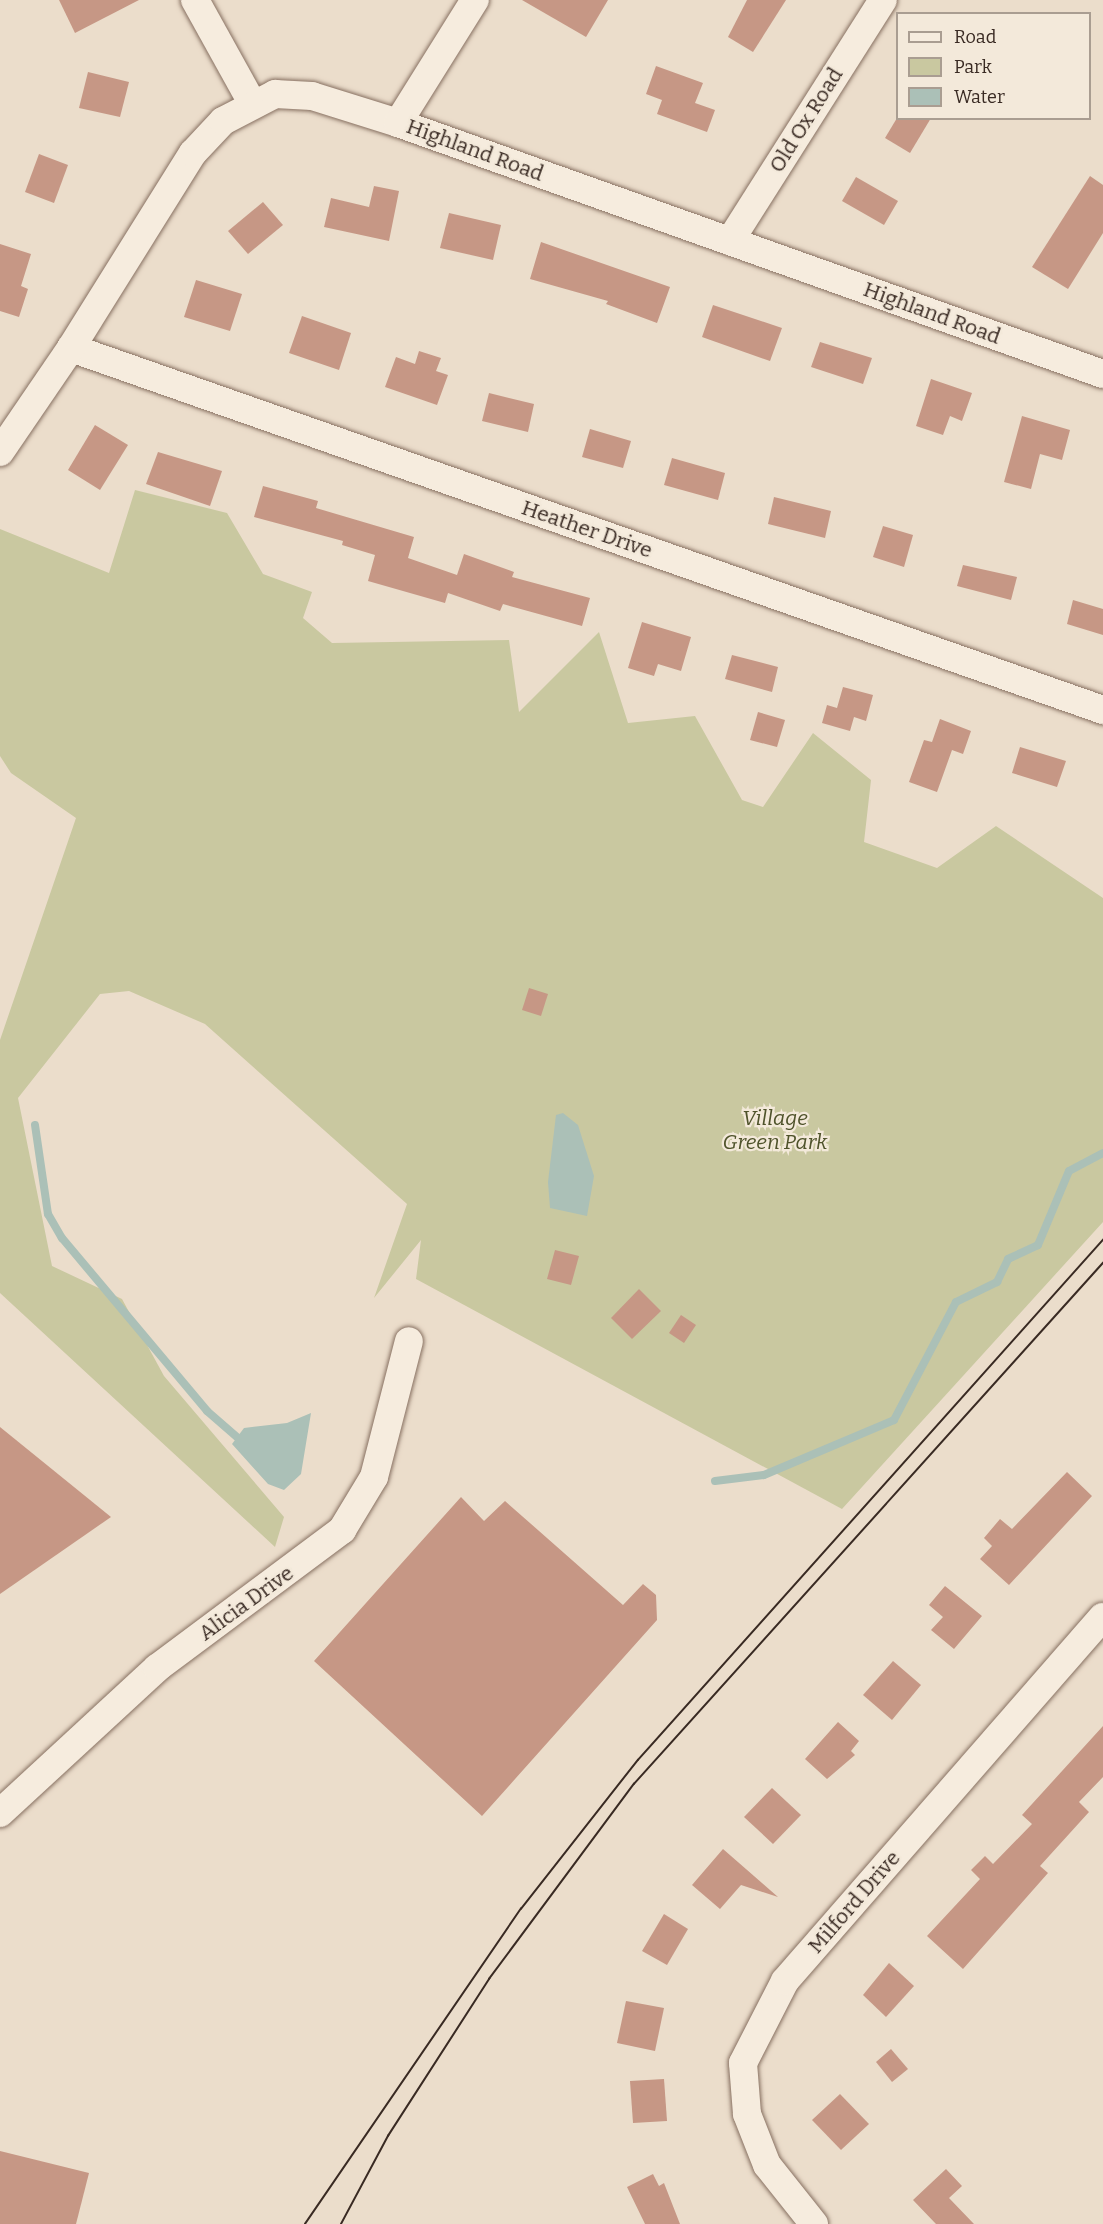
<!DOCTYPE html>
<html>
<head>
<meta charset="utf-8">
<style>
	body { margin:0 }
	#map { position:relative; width:1103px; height:2224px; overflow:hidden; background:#ebddcb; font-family:Bitter,serif }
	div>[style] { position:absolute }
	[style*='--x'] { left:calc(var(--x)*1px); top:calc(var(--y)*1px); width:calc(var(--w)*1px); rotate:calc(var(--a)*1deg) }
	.green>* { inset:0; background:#c9c8a0 }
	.water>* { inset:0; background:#abc0b7 }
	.stream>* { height:8px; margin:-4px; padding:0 4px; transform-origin:4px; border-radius:4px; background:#abc0b7 }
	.building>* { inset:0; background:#c69785 }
	.roads { filter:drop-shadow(0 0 2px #877061) drop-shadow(0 0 2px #877061) }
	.minor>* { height:28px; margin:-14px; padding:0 14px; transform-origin:14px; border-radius:14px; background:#f6ecde }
	.tram>* { height:1.5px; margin:-0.75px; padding:0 0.75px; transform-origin:0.75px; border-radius:0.75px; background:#392a23 }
	span { translate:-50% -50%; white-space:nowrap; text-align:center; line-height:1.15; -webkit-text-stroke:4.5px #f3e9da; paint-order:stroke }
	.street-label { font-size:21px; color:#392a23 }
	.park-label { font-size:21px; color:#4f532b; font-style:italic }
	.legend { position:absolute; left:896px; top:12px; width:195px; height:108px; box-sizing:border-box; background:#f3e9da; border:2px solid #a99d91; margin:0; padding:8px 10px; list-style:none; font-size:18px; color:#392a23 }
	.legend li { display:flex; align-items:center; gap:12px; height:30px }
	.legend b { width:30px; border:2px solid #a99d91 }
</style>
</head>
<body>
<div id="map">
	<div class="green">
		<div style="clip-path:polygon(135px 490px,227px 513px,263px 574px,312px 592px,303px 618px,332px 643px,509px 640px,519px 712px,599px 632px,628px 723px,695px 716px,742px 800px,763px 807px,813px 733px,871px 780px,864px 842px,937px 868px,996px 826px,1103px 898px,1103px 1222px,842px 1509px,416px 1279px,421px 1240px,374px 1298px,407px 1204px,205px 1024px,129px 991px,100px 994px,18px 1098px,52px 1266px,122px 1299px,164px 1376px,284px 1517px,275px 1547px,0 1293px,0 1040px,76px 818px,11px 773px,0 756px,0 529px,109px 573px)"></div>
	</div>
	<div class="water">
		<div style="clip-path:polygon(563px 1113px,578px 1125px,594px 1176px,587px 1216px,550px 1208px,548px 1182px,556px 1115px)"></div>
		<div style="clip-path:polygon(311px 1413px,301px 1474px,284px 1490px,268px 1484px,232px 1444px,244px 1428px,287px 1423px)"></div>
	</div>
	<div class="stream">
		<div style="--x:35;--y:1125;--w:90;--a:81.7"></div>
		<div style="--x:48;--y:1214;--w:28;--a:60"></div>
		<div style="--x:62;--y:1238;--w:226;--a:50"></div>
		<div style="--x:207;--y:1411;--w:40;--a:41"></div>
		<div style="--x:715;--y:1481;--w:49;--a:-7"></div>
		<div style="--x:764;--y:1475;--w:141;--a:-22.9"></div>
		<div style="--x:894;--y:1420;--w:133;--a:-62.3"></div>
		<div style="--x:956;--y:1302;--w:46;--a:-26"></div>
		<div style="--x:997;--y:1282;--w:25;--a:-64"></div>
		<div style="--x:1008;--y:1259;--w:33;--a:-25"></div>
		<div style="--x:1038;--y:1245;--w:80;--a:-67.3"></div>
		<div style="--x:1069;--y:1171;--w:38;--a:-28"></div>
	</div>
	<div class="building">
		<div style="clip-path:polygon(59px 0,139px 0,75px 33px)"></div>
		<div style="clip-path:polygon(522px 0,608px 0,586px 37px)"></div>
		<div style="clip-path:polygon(747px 0,786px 0,753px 52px,728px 37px)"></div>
		<div style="clip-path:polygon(656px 66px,703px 83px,695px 103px,715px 110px,707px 132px,657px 114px,662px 100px,646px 94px)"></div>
		<div style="clip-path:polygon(88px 72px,129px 82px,120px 117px,79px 108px)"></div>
		<div style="clip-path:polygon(897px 118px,931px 118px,910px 153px,885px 138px)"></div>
		<div style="clip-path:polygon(39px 154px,68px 165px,54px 203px,25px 192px)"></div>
		<div style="clip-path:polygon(1090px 176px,1103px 185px,1103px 233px,1068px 289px,1032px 267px)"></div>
		<div style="clip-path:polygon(856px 177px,898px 201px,884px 225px,842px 201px)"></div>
		<div style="clip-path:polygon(374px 186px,399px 191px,389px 241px,324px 227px,331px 198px,369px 207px)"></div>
		<div style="clip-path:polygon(263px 202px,283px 225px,248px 254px,228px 231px)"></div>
		<div style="clip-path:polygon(449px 213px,501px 225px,493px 260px,440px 248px)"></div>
		<div style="clip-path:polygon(541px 242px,670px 287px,657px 323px,606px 304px,608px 301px,530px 279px)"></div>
		<div style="clip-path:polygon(0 244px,31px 254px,21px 286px,28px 289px,19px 317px,0 311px)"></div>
		<div style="clip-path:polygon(196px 280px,242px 294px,230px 331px,184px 317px)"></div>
		<div style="clip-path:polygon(713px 305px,782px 328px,770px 361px,702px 337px)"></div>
		<div style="clip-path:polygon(302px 316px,351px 333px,339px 370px,289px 353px)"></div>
		<div style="clip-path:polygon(820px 342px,872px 358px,863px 384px,811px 367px)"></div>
		<div style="clip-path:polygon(419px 351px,441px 358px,436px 371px,448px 375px,437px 405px,385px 387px,396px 357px,415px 364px)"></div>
		<div style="clip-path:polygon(931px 379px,972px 393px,962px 421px,950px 416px,943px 435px,916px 426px)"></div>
		<div style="clip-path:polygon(489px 393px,534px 404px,528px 432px,482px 421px)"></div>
		<div style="clip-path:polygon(1022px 416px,1070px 430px,1062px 460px,1040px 454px,1031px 489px,1004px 482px)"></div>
		<div style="clip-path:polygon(95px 425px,128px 445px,100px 490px,68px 470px)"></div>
		<div style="clip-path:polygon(590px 429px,631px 441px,623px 468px,582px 457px)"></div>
		<div style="clip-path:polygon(158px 452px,222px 471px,210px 506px,146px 484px)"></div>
		<div style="clip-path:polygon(672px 458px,725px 473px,718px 500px,664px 485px)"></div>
		<div style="clip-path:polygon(263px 486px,318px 501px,316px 508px,414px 537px,408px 558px,457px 575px,464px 554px,514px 572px,512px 577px,590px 598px,582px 626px,503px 604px,500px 611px,448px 593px,445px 603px,368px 581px,375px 555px,342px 545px,343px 541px,254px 517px)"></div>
		<div style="clip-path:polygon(774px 497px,831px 511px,825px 538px,768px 524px)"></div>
		<div style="clip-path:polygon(883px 526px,913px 535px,904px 567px,873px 557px)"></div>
		<div style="clip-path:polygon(963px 565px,1017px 577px,1011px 600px,957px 586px)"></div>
		<div style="clip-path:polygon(1073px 600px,1103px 609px,1103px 635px,1067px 624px)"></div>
		<div style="clip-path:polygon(642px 622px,691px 637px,681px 671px,658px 664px,654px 676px,628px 668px)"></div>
		<div style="clip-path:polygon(732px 655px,778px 667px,772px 692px,725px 679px)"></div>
		<div style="clip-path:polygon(843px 687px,873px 695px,866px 721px,854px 717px,850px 731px,822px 723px,827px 705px,837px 708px)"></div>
		<div style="clip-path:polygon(758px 712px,785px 720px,777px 747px,750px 740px)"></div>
		<div style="clip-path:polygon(940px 719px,971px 731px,963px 754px,952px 750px,937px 792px,909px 782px,924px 740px,932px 742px)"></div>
		<div style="clip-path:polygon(1020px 747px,1066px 761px,1057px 787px,1012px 773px)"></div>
		<div style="clip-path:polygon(529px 988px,548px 994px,541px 1016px,522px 1010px)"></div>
		<div style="clip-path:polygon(555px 1250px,579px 1256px,571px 1285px,547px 1279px)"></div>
		<div style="clip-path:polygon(639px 1289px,661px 1311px,632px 1339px,611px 1318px)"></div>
		<div style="clip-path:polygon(681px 1315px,696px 1325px,684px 1343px,669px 1333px)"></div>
		<div style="clip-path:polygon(0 1427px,111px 1517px,0 1594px)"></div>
		<div style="clip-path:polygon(1067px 1472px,1092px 1496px,1009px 1585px,980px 1559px,992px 1546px,984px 1538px,1000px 1519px,1012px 1529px)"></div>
		<div style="clip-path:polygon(461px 1497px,484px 1521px,505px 1501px,623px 1605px,643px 1584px,656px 1595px,657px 1620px,482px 1816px,314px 1661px)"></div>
		<div style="clip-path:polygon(945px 1586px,982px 1616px,954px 1649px,931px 1630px,943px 1617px,929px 1605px)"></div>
		<div style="clip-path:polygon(893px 1661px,921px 1685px,892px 1720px,863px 1695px)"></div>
		<div style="clip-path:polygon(838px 1722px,859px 1741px,851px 1751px,855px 1755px,827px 1779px,805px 1759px)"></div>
		<div style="clip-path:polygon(1103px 1726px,1103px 1777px,1079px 1802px,1089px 1812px,1040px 1866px,1048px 1873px,963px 1969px,927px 1936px,980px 1879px,971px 1870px,985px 1856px,993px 1864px,1032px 1824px,1022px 1815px)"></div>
		<div style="clip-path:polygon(772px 1788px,801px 1815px,773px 1844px,744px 1817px)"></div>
		<div style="clip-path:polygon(723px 1849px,778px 1897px,741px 1885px,720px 1909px,692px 1885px)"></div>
		<div style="clip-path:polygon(664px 1914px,688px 1929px,667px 1965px,642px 1951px)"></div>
		<div style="clip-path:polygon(889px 1963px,914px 1986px,886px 2017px,863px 1995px)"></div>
		<div style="clip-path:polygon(626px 2001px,664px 2008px,655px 2051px,617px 2043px)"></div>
		<div style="clip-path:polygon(891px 2049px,908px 2069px,892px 2082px,876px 2062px)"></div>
		<div style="clip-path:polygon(664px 2079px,667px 2121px,633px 2123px,630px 2081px)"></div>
		<div style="clip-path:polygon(840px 2094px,869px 2124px,841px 2150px,812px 2120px)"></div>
		<div style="clip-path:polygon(0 2151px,89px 2173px,76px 2224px,0 2224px)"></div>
		<div style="clip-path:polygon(946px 2169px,962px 2186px,949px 2198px,974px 2224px,936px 2224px,913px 2200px)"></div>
		<div style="clip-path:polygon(653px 2174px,659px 2186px,664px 2183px,680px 2224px,645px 2224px,627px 2187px)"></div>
	</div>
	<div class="roads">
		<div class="minor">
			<div style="--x:195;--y:0;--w:118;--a:61"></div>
			<div style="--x:398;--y:123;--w:145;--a:-58"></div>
			<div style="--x:730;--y:241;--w:285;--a:-57.6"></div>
			<div style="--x:71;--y:348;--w:1094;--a:19.33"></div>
			<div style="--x:0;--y:452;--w:126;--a:-55.7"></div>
			<div style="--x:71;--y:348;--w:230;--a:-58"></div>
			<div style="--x:193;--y:153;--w:44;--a:-46.8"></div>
			<div style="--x:223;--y:121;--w:59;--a:-27.4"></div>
			<div style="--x:275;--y:94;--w:37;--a:3"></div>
			<div style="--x:312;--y:96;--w:90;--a:17.4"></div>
			<div style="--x:398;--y:123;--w:748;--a:19.6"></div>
			<div style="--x:0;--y:1813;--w:214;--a:-42.7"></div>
			<div style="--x:157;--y:1668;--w:231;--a:-36.7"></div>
			<div style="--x:342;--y:1530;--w:62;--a:-58.9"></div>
			<div style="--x:374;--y:1477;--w:140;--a:-75.6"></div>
			<div style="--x:814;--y:2224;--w:75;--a:-128.5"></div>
			<div style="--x:767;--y:2165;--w:55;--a:-111.4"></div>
			<div style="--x:747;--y:2114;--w:51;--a:-94.5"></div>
			<div style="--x:743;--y:2063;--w:92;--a:-62.9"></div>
			<div style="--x:785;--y:1981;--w:483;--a:-48.9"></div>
		</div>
	</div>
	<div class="tram">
		<div style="--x:305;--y:2224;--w:382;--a:-55.6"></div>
		<div style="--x:521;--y:1909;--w:189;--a:-51.9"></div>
		<div style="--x:638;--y:1760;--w:698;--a:-48.2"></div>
		<div style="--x:341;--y:2224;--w:100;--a:-61.9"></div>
		<div style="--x:388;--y:2136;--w:187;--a:-57.2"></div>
		<div style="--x:489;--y:1979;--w:243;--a:-53.4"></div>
		<div style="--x:634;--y:1784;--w:701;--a:-48.01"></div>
	</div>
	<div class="street-label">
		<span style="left:806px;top:120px;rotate:-58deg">Old Ox Road</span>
		<span style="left:475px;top:150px;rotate:20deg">Highland Road</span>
		<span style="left:932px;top:313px;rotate:20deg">Highland Road</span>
		<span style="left:587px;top:529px;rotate:19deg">Heather Drive</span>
		<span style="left:246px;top:1603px;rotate:-36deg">Alicia Drive</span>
		<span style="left:854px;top:1902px;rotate:-49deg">Milford Drive</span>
	</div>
	<div class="park-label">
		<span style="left:775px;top:1130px">Village<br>Green Park</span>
	</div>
	<ul class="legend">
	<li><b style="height:8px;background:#f6ecde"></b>Road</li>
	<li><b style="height:16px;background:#c9c8a0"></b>Park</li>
	<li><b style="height:16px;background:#abc0b7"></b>Water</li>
	</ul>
</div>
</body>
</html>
